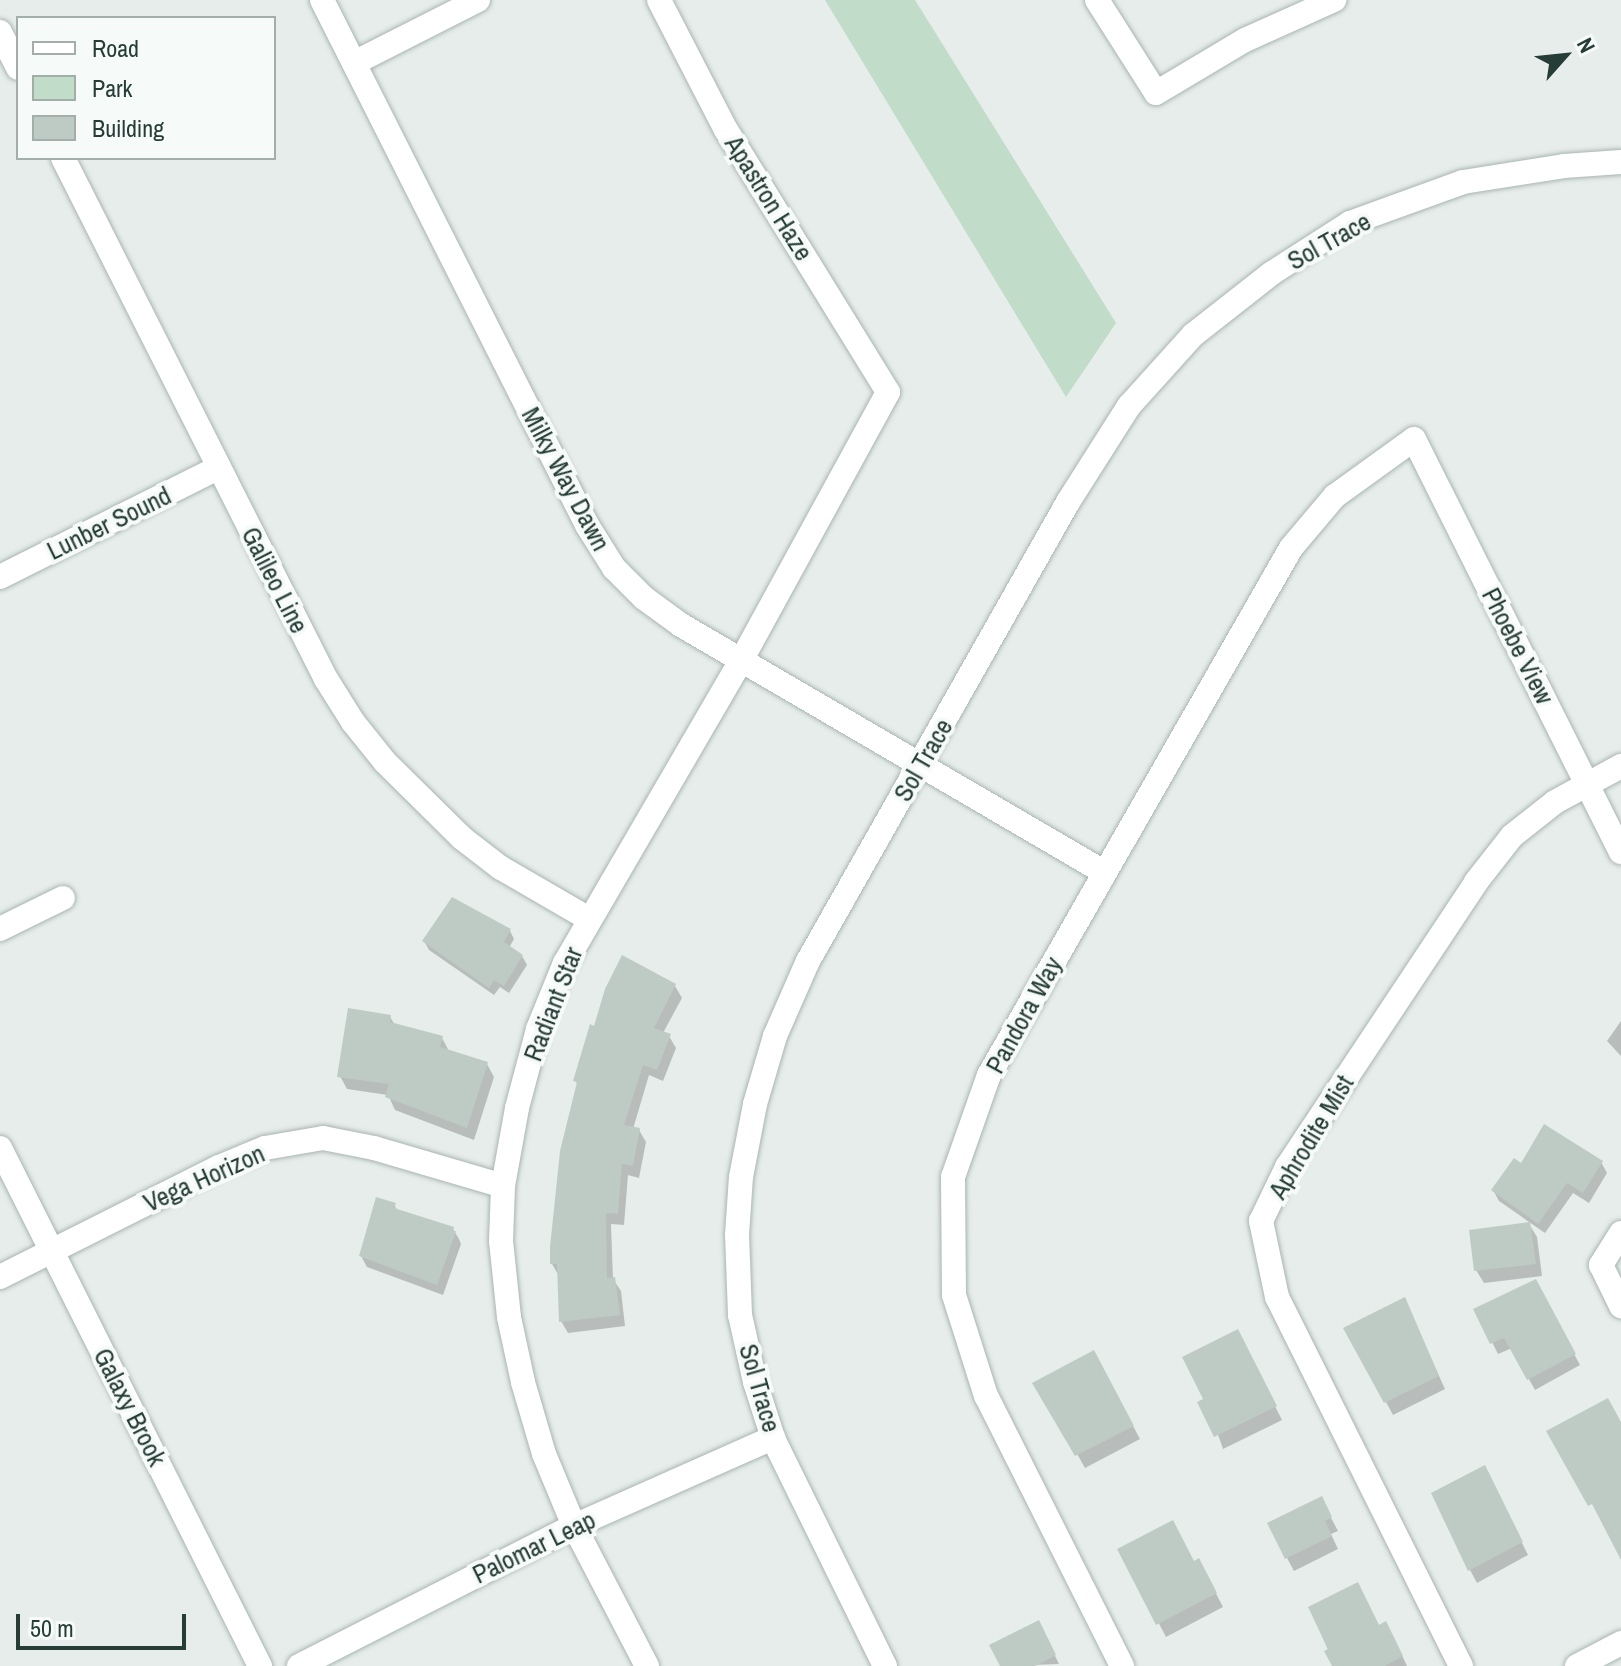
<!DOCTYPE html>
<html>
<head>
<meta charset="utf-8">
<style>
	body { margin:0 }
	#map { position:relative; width:1621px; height:1666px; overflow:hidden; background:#e6edea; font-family:"Archivo Narrow",sans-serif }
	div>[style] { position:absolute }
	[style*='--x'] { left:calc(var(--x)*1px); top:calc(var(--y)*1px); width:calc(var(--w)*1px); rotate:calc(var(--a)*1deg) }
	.green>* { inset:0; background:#c1dcc8 }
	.shadow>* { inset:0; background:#0003 }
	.building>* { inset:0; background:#becbc5 }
	.roads { filter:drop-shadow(0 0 2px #a9b5b1) drop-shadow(0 0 2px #a9b5b1) }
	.minor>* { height:24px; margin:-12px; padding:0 12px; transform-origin:12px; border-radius:12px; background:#fff }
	span { translate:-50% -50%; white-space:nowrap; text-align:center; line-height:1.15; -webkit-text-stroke:8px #f6faf8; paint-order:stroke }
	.street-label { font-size:26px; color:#263d37 }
	.legend { position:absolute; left:16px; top:16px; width:260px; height:144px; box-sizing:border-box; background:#f6faf8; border:2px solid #a3aeab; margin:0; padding:10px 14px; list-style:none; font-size:24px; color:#263d37 }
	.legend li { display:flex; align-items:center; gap:16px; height:40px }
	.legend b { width:40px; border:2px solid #a3aeab }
	.north { position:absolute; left:1525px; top:16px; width:80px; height:80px; -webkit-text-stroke:6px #f6faf8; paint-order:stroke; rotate:63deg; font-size:22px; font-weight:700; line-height:32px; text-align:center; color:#263d37 }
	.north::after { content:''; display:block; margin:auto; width:28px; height:36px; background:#263d37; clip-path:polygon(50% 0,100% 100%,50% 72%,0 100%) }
	.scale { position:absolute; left:16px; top:1614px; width:170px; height:36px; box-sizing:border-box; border:4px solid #263d37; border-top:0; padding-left:10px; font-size:24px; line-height:28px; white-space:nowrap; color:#263d37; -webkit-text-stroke:6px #f6faf8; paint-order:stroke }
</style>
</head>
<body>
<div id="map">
	<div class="green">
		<div style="clip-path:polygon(825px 0,915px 0,1116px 323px,1066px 397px)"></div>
	</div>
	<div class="shadow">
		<div style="clip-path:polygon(510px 931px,514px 939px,509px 948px,522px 956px,527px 965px,509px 993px,500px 987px,494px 995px,429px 950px,424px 941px)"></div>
		<div style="clip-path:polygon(623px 958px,675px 986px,682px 998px,663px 1033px,669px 1036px,676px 1048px,663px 1081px,649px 1075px,633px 1129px,639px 1130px,646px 1142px,639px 1178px,628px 1175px,624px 1225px,611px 1224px,613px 1279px,621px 1291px,625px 1326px,568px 1333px,561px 1321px,559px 1276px,552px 1264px,578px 1085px,575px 1080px)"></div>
		<div style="clip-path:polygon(390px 1017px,395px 1025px,442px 1038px,450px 1053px,487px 1064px,494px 1077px,474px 1140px,395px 1110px,388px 1095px,347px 1089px,340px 1076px)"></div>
		<div style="clip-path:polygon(1621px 1021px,1621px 1056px,1607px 1041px)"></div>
		<div style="clip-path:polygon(1601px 1162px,1607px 1173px,1589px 1203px,1573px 1193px,1545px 1233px,1499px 1201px,1493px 1190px,1521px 1165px)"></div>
		<div style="clip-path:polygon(394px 1205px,398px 1211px,453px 1229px,459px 1239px,461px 1244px,443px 1295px,367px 1267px,361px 1256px)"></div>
		<div style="clip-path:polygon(1529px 1224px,1537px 1237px,1542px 1276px,1484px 1283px,1476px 1270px)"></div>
		<div style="clip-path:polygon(1535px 1282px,1580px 1365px,1535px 1390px,1512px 1348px,1498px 1354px,1476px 1310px)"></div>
		<div style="clip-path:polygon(1404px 1299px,1445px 1389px,1393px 1415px,1346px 1328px)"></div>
		<div style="clip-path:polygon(1244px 1345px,1282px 1420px,1223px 1449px,1206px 1400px)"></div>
		<div style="clip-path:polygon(1101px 1366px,1140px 1439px,1085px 1468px,1062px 1427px)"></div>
		<div style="clip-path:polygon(1491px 1481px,1528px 1555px,1477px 1583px,1470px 1570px)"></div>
		<div style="clip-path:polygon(1328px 1512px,1338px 1531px,1331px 1534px,1338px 1549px,1294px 1571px,1287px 1558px)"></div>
		<div style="clip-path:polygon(1120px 1549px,1194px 1563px,1206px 1574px,1223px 1607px,1166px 1637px)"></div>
		<div style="clip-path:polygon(1310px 1608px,1379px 1627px,1392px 1634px,1407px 1666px,1335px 1666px)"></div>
		<div style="clip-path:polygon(1043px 1631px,1059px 1664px,1002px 1666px)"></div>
	</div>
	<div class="building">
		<div style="clip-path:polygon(452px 897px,511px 929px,504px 942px,523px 955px,504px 986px,494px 980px,489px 988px,422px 941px)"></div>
		<div style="clip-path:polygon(622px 955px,676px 984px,654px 1028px,671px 1034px,657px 1070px,643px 1065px,624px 1125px,640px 1128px,633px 1166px,622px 1164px,618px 1214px,606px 1213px,607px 1278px,615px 1277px,620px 1315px,559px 1322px,557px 1264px,550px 1264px,550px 1247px,560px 1151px,577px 1082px,573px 1081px,590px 1024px,594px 1026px,605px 989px)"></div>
		<div style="clip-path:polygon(348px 1008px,391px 1015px,390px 1022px,443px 1036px,440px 1047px,488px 1062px,467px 1128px,385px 1097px,389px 1084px,337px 1077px)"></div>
		<div style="clip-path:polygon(1544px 1124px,1603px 1161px,1583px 1193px,1567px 1183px,1538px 1224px,1491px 1190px,1514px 1158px,1521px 1163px)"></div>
		<div style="clip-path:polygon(376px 1197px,396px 1203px,394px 1208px,454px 1227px,453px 1231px,456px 1231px,437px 1285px,359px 1256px)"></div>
		<div style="clip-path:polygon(1530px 1222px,1536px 1264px,1474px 1271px,1469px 1230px)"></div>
		<div style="clip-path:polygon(1536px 1279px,1576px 1354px,1527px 1380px,1504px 1338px,1490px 1344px,1473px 1309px)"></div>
		<div style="clip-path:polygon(1405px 1297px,1439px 1376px,1384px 1403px,1343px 1328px)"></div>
		<div style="clip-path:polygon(1238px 1329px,1277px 1406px,1214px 1437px,1197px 1402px,1203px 1399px,1182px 1357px)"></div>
		<div style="clip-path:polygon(1094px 1350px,1134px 1426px,1075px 1456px,1032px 1383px)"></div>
		<div style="clip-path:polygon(1608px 1398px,1621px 1422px,1621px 1560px,1592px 1504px,1588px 1506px,1546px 1431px)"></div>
		<div style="clip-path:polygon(1485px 1465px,1523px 1542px,1468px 1571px,1431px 1493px)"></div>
		<div style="clip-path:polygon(1322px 1496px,1332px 1517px,1325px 1521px,1332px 1536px,1285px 1559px,1267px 1523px)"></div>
		<div style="clip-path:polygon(1173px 1520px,1194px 1561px,1199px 1558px,1217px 1593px,1156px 1625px,1117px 1549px)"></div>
		<div style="clip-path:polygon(1358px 1582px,1379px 1625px,1386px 1621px,1403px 1656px,1384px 1666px,1332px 1666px,1324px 1651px,1328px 1649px,1308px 1607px)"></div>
		<div style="clip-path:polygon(1039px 1620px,1056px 1655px,1035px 1666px,1000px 1666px,989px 1645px)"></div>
	</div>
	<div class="roads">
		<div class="minor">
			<div style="--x:322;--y:0;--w:588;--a:63.22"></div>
			<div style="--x:587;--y:525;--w:51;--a:57.9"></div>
			<div style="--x:614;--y:568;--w:42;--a:45"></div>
			<div style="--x:644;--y:598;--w:46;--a:36.1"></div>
			<div style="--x:681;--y:625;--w:491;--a:30.3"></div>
			<div style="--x:1097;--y:0;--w:110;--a:57.6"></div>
			<div style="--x:1156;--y:93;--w:104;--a:-30.8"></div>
			<div style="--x:1245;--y:40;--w:98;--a:-24.2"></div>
			<div style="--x:0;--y:32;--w:40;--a:63.4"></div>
			<div style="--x:354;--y:63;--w:139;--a:-26.9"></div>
			<div style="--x:63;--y:158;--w:584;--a:63.22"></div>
			<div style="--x:326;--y:679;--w:51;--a:57.9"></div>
			<div style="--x:353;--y:722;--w:51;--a:51.3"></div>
			<div style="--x:385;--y:762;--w:108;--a:44.6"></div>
			<div style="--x:462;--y:838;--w:49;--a:37.6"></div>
			<div style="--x:501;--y:868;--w:102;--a:30.1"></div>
			<div style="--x:0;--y:577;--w:244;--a:-26.6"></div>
			<div style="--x:0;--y:929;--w:70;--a:-26.2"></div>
			<div style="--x:0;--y:1148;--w:580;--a:63.35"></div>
			<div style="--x:1621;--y:1233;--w:38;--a:122"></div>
			<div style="--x:1601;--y:1265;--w:46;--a:64"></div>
			<div style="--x:0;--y:1277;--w:245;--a:-26.7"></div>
			<div style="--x:219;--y:1167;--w:50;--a:-22.4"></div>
			<div style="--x:265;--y:1148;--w:59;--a:-9.8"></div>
			<div style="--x:323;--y:1138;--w:52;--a:11.1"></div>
			<div style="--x:374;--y:1148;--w:134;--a:16.4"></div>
			<div style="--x:299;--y:1666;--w:309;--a:-27"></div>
			<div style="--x:574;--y:1526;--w:218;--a:-23.9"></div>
			<div style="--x:647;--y:1666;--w:158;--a:-117.5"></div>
			<div style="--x:574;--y:1526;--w:78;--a:-112.6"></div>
			<div style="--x:544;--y:1454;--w:75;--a:-106.3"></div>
			<div style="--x:523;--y:1382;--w:66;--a:-102.2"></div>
			<div style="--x:509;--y:1317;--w:76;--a:-96"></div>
			<div style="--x:501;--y:1241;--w:55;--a:-87.9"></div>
			<div style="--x:503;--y:1186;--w:79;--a:-79.8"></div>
			<div style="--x:517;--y:1108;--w:82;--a:-75.1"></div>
			<div style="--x:538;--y:1029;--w:71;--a:-67.8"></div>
			<div style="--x:565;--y:963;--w:352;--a:-59.8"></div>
			<div style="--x:742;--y:659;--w:304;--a:-61.3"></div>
			<div style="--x:888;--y:392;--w:308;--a:-121.7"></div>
			<div style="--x:726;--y:130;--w:146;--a:-117.3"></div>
			<div style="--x:885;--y:1666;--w:254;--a:-116.2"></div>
			<div style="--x:773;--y:1438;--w:59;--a:-107.8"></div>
			<div style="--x:755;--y:1382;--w:69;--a:-102.6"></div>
			<div style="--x:740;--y:1315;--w:80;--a:-92.1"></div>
			<div style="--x:737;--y:1235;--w:58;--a:-86.1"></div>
			<div style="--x:741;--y:1177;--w:74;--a:-79.1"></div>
			<div style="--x:755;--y:1104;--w:71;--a:-73.6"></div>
			<div style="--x:775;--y:1036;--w:82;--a:-66.3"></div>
			<div style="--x:808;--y:961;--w:528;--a:-60.47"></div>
			<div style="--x:1068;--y:502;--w:114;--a:-57.6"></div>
			<div style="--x:1129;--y:406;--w:96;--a:-48"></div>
			<div style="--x:1193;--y:335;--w:100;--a:-38.1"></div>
			<div style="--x:1272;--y:273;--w:93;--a:-32.7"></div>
			<div style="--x:1350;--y:223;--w:120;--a:-19.9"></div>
			<div style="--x:1463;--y:182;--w:102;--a:-9"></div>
			<div style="--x:1564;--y:166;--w:57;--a:-4"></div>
			<div style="--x:1122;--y:1666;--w:302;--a:-116.7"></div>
			<div style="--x:986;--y:1396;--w:106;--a:-107.6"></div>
			<div style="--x:954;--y:1295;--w:118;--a:-90.5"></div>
			<div style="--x:953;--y:1177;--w:108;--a:-70.6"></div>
			<div style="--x:989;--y:1075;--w:607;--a:-60.18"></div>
			<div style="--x:1291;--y:548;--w:68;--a:-49.8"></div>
			<div style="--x:1335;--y:496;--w:97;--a:-35.8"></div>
			<div style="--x:1414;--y:439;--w:462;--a:63.4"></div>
			<div style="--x:1461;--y:1666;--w:412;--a:-116.5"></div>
			<div style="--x:1277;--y:1297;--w:78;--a:-101.9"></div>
			<div style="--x:1261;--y:1221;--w:60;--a:-64.3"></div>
			<div style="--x:1287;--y:1167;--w:342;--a:-56.4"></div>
			<div style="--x:1476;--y:882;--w:58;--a:-52"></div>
			<div style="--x:1512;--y:836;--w:55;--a:-38.3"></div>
			<div style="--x:1555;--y:802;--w:75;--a:-28.6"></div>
			<div style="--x:1577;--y:1666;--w:50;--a:-27.6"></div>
		</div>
	</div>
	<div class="street-label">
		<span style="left:769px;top:198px;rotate:58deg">Apastron Haze</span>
		<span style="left:1329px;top:241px;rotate:-29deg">Sol Trace</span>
		<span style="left:566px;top:479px;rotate:62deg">Milky Way Dawn</span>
		<span style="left:109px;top:523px;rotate:-26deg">Lunber Sound</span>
		<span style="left:275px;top:580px;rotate:63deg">Galileo Line</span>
		<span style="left:1518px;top:646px;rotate:63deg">Phoebe View</span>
		<span style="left:923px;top:760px;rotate:-60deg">Sol Trace</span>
		<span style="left:553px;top:1004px;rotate:-69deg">Radiant Star</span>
		<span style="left:1024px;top:1015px;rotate:-61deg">Pandora Way</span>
		<span style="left:1311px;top:1137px;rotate:-59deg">Aphrodite Mist</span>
		<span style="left:204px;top:1178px;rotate:-24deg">Vega Horizon</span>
		<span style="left:760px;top:1388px;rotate:74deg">Sol Trace</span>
		<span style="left:130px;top:1407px;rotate:63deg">Galaxy Brook</span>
		<span style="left:534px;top:1547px;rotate:-26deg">Palomar Leap</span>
	</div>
	<ul class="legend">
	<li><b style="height:10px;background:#fff"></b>Road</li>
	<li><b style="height:22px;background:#c1dcc8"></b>Park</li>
	<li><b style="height:22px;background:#becbc5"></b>Building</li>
	</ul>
	<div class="north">N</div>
	<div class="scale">50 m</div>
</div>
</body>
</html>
